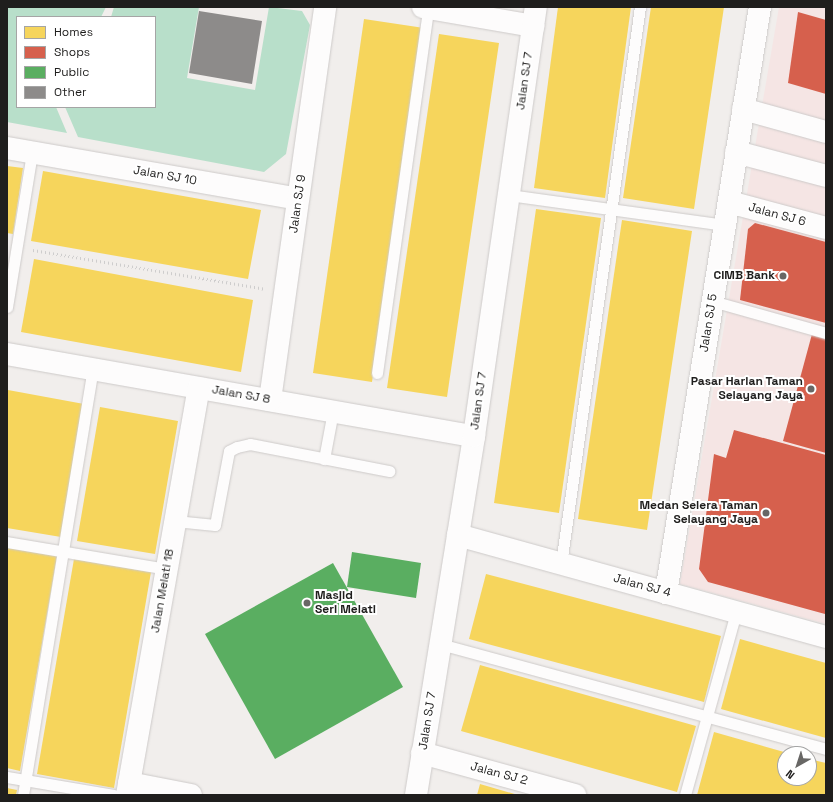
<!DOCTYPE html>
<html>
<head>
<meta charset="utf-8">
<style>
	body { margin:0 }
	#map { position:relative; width:833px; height:802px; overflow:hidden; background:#f1eeec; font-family:"Space Grotesk",sans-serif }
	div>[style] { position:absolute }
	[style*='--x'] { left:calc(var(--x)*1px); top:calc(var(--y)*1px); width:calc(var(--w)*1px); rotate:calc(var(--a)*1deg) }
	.commercial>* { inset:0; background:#f5e5e4 }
	.green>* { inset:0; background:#b8dfca }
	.homes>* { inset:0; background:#f6d55c }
	.shops>* { inset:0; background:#d6604d }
	.public>* { inset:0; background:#5aae61 }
	.building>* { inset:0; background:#8d8b8a }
	.path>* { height:2.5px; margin-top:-1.25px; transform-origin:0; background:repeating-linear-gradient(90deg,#cecdcd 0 1px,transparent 0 4px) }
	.roads { filter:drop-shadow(0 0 1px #cdcac9) drop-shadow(0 0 1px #cdcac9) }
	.service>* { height:11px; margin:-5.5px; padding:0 5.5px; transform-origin:5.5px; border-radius:5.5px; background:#fdfcfc }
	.minor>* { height:22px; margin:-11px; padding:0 11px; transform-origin:11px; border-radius:11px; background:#fdfcfc }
	.dots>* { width:11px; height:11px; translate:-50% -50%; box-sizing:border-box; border:2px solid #fff; border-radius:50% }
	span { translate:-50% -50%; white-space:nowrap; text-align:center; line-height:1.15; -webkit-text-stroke:4px #fff; paint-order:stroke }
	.street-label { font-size:12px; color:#1f1e1d }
	.poi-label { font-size:12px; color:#1f1e1d; font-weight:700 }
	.right { translate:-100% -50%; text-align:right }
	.left { translate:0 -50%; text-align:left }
	.frame { position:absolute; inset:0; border:8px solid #1f1e1d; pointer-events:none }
	.legend { position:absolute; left:16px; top:16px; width:140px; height:92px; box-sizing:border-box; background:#fff; border:1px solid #a5a5a5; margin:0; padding:5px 7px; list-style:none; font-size:12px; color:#1f1e1d }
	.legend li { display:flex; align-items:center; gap:8px; height:20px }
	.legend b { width:20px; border:1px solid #a5a5a5 }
	.north { position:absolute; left:777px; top:746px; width:40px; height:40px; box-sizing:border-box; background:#fff; border:1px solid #a5a5a5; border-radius:50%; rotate:219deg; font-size:11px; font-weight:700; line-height:16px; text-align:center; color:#1f1e1d }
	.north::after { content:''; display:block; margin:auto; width:14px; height:18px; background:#686765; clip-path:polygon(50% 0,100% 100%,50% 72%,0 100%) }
</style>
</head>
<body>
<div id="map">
	<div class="commercial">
		<div style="clip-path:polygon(779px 7px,826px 7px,826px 624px,680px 584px)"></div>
	</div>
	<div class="green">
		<div style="clip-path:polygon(7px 7px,106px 7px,101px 17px,17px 17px,17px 107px,56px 107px,67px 133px,7px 122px)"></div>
		<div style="clip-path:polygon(114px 7px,199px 7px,187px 78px,255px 90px,269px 7px,302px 11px,310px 25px,286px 154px,264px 172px,78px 137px,65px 107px,155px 107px,155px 17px,111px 17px)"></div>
	</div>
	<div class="homes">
		<div style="clip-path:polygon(558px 7px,631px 7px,605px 198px,534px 188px)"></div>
		<div style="clip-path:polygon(651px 7px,724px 7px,694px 209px,623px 198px)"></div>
		<div style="clip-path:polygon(364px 19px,424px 28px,372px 382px,313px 373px)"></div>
		<div style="clip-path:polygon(439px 34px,499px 43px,447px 397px,387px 388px)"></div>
		<div style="clip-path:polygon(7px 166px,23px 168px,13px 234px,7px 233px)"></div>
		<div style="clip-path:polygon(43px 171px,261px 210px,248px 279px,31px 241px)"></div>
		<div style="clip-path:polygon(536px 209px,601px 218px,559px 513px,494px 503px)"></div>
		<div style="clip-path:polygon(622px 220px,692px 231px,647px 530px,578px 519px)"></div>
		<div style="clip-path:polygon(34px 259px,253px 300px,241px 372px,21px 332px)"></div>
		<div style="clip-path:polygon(8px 390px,84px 404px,61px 537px,7px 528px)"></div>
		<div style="clip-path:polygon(100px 407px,178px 421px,155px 554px,77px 541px)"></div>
		<div style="clip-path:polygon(7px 547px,57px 556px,20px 771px,7px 768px)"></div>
		<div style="clip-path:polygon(74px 559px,151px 572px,114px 788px,37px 774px)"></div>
		<div style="clip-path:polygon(486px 574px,721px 636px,704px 702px,469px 639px)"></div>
		<div style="clip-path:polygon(740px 639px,826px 663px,826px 738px,721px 709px)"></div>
		<div style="clip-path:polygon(480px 665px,696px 726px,677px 792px,461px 731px)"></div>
		<div style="clip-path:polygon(714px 732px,791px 754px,785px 754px,785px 778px,809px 778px,809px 759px,826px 763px,826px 795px,697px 795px)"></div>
		<div style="clip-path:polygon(480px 784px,518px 795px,477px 795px)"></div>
		<div style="clip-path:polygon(7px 788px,17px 790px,16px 795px,7px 795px)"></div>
	</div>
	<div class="shops">
		<div style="clip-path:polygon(798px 12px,826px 20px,826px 94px,788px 83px)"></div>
		<div style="clip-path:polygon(755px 223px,826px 242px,826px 323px,740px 300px,748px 229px)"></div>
		<div style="clip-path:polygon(812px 334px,826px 338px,826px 453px,783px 441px)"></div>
		<div style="clip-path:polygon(734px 430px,826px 455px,825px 614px,708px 582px,699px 569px,714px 454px,726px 458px)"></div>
	</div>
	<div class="public">
		<div style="clip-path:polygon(352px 552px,421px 563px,416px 598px,347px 587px)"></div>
		<div style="clip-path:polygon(333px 563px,403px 687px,275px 759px,205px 634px)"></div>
	</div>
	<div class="building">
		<div style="clip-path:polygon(199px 11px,262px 21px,252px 84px,189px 73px)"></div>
	</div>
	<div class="path">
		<div style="--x:33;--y:250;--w:235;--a:9.5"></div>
	</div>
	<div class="roads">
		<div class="service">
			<div style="--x:509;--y:195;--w:218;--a:7.9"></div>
			<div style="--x:712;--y:301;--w:118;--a:15.7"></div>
			<div style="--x:7;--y:307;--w:157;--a:-80.8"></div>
			<div style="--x:377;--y:373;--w:369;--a:-82"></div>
			<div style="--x:324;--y:459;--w:49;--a:-79.4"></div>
			<div style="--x:175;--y:521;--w:40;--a:5.7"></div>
			<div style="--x:215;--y:525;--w:75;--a:-79.3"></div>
			<div style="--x:229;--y:451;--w:9;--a:-27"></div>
			<div style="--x:237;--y:447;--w:13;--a:-13"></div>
			<div style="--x:250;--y:444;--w:142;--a:11"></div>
			<div style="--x:7;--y:542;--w:162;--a:9.6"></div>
			<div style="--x:561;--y:564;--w:563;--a:-81.93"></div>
			<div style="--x:440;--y:644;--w:400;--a:15.2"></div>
			<div style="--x:7;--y:777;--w:108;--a:9.6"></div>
			<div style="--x:23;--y:795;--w:432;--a:-80.7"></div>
			<div style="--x:685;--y:795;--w:190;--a:-74.4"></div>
		</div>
		<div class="minor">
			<div style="--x:423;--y:7;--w:112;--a:9.8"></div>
			<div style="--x:743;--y:109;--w:86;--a:15.5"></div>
			<div style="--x:7;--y:148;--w:295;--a:9.9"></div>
			<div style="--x:736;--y:152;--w:93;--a:14.9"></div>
			<div style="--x:729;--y:202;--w:100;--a:15"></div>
			<div style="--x:7;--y:354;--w:474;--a:10"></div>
			<div style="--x:270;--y:400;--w:397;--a:-82"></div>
			<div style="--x:458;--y:535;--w:382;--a:15.5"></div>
			<div style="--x:666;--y:593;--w:593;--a:-80.89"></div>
			<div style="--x:422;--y:753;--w:159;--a:15.4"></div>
			<div style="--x:129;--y:783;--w:63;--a:11"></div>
			<div style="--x:127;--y:795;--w:413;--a:-80"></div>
			<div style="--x:416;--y:795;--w:364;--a:-80.8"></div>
			<div style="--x:474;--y:436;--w:433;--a:-81.8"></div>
		</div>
	</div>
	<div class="dots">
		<div style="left:783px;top:276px;background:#686765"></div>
		<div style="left:811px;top:389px;background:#686765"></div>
		<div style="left:766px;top:513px;background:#686765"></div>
		<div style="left:307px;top:603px;background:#686765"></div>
	</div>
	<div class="street-label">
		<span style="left:525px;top:81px;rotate:-82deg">Jalan SJ 7</span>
		<span style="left:165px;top:176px;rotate:10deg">Jalan SJ 10</span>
		<span style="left:298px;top:204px;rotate:-82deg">Jalan SJ 9</span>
		<span style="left:777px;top:215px;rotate:15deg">Jalan SJ 6</span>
		<span style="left:709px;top:323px;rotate:-81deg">Jalan SJ 5</span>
		<span style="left:241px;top:395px;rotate:10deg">Jalan SJ 8</span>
		<span style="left:479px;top:401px;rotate:-82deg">Jalan SJ 7</span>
		<span style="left:642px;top:586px;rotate:15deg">Jalan SJ 4</span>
		<span style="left:163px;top:591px;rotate:-80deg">Jalan Melati 18</span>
		<span style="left:428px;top:721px;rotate:-81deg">Jalan SJ 7</span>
		<span style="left:499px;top:774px;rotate:15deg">Jalan SJ 2</span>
	</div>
	<div class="poi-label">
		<span class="right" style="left:775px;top:276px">CIMB Bank</span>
		<span class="right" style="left:803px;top:389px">Pasar Harian Taman<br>Selayang Jaya</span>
		<span class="right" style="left:758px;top:513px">Medan Selera Taman<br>Selayang Jaya</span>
		<span class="left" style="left:315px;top:603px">Masjid<br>Seri Melati</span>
	</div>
	<div class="frame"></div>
	<ul class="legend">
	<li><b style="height:11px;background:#f6d55c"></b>Homes</li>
	<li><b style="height:11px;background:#d6604d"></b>Shops</li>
	<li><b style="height:11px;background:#5aae61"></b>Public</li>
	<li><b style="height:11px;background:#8d8b8a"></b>Other</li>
	</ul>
	<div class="north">N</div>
</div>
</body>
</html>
